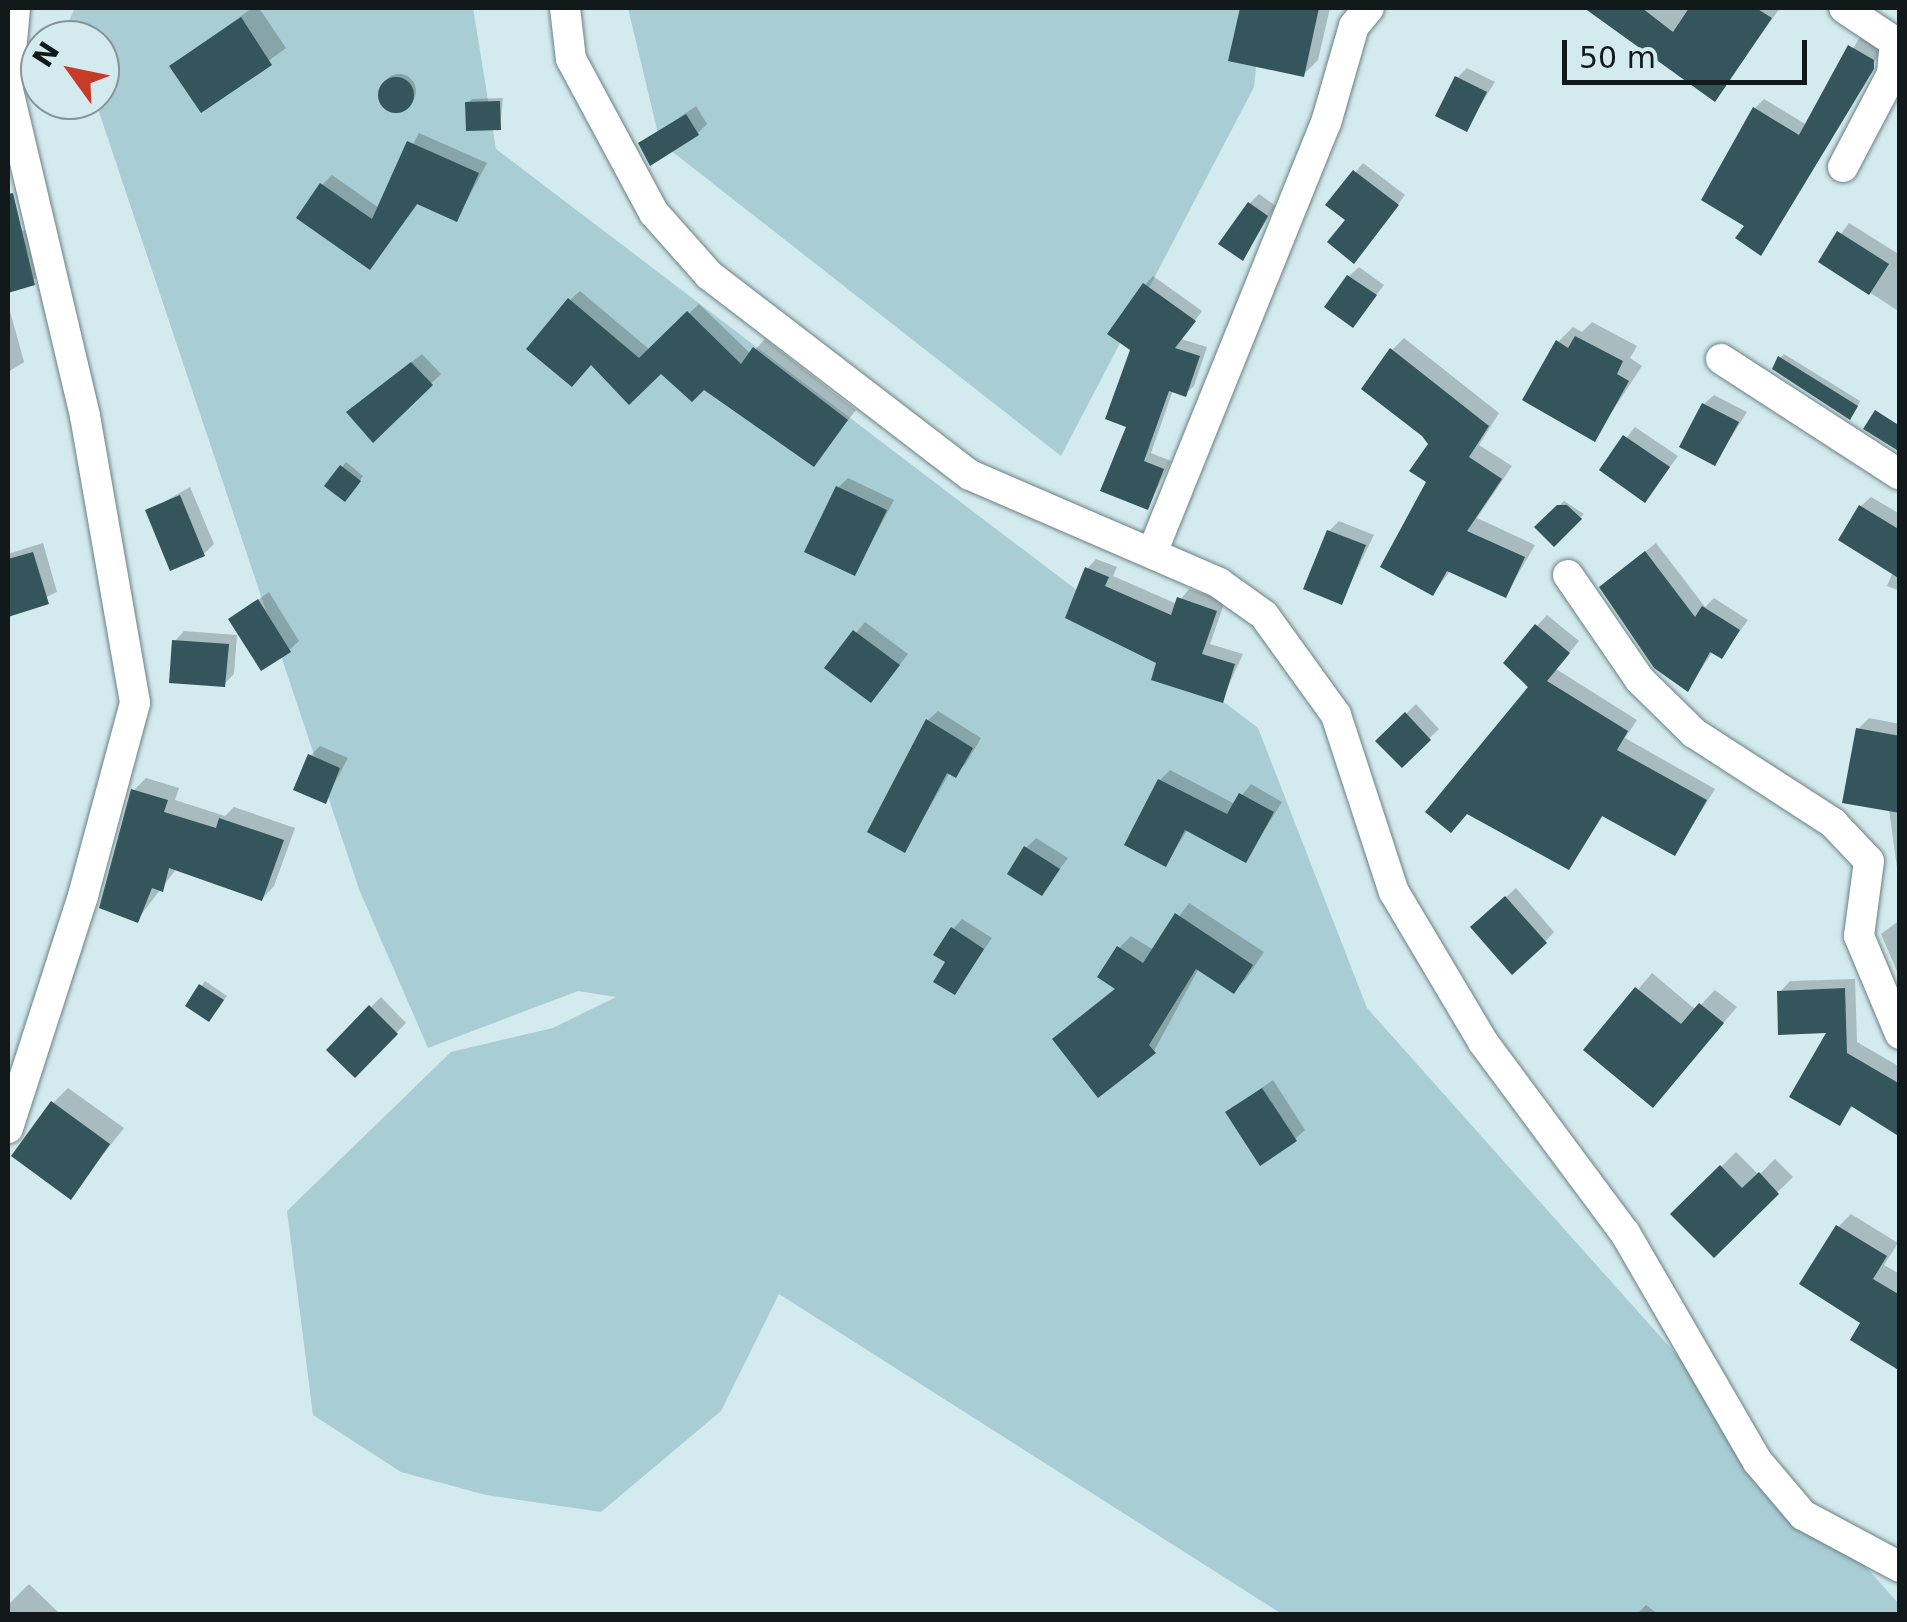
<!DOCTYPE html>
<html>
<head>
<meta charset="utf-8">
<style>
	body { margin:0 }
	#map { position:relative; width:1907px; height:1622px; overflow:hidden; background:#d3eaee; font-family:"DejaVu Sans",sans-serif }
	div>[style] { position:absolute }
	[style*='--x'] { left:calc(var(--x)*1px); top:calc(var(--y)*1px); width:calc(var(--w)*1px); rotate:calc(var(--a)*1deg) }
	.green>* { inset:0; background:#a9cdd4 }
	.shadow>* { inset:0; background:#0003 }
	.round { border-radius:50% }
	.building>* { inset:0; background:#33555b }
	.roads { filter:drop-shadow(0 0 2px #6b8084) drop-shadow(0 0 2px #6b8084) }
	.street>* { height:30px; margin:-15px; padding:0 15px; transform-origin:15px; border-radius:15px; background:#fff }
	span { translate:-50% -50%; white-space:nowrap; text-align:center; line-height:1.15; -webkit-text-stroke:10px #d3eaee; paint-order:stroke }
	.frame { position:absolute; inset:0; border:10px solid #11191a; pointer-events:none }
	.north { position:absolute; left:20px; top:20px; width:100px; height:100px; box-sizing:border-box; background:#d3eaee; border:2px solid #859699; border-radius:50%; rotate:303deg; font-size:28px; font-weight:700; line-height:40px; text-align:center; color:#11191a }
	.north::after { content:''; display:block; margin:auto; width:35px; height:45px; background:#c73b29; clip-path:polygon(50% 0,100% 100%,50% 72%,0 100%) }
	.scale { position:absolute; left:1562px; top:40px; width:245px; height:45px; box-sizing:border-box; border:5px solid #11191a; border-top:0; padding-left:12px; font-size:30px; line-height:35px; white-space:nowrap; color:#11191a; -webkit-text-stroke:8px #d3eaee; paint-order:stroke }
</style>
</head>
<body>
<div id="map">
	<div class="green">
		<div style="clip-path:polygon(75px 8px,473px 8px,496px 149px,1258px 728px,1367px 1008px,1899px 1604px,1899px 1614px,1282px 1614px,779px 1294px,721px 1411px,601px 1512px,486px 1495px,401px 1472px,313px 1415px,287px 1211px,451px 1052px,553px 1028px,616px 997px,578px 991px,428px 1048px,359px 889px,95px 100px,100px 40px,75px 40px,69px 21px)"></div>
		<div style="clip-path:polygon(628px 8px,1262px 8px,1254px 87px,1061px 456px,660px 142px)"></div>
	</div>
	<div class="shadow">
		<div style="clip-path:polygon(252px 8px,259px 8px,286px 48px,202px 110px,173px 66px)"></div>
		<div style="clip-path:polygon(1242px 8px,1330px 8px,1318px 60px,1303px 75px,1231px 59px)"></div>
		<div style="clip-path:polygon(1616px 8px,1780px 8px,1715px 99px,1606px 21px)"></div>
		<div style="clip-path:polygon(1860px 37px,1882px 49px,1761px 253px,1747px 225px,1755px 108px,1764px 99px,1807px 125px)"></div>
		<div style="clip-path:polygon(1467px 68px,1495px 82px,1466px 128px,1457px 78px)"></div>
		<div class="round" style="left:382px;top:74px;width:34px;height:34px"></div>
		<div style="clip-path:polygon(503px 98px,500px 127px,468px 103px,472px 99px)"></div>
		<div style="clip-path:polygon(696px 106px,707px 124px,698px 133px,641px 144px)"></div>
		<div style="clip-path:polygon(419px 133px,487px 163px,457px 219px,419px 202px,370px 267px,322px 185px,332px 175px,379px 208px)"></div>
		<div style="clip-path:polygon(1363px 163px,1405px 195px,1362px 253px,1349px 220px,1329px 205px)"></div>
		<div style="clip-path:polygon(1259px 194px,1276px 206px,1243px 257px,1249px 204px)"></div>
		<div style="clip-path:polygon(1849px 223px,1900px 255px,1900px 312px,1821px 261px)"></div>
		<div style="clip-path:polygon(30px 230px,41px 276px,8px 290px,8px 232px)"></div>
		<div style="clip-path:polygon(1359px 267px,1384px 285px,1353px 325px,1349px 276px)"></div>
		<div style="clip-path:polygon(1153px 276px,1202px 311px,1181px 339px,1207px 347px,1194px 386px,1185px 394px,1173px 390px,1151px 453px,1171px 461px,1148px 507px,1129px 425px,1133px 349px,1145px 285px)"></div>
		<div style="clip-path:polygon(580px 291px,650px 350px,699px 304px,751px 354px,765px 339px,856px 410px,814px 463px,704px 387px,661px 370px,629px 401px,570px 300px)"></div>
		<div style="clip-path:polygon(8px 304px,24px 362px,8px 372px)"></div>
		<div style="clip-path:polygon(1592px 322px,1637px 346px,1630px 358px,1642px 366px,1594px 439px,1558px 342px,1573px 327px,1582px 332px)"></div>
		<div style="clip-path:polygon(1404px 338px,1499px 413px,1479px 445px,1512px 466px,1477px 518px,1535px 545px,1506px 595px,1451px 570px,1433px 593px,1431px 444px,1392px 350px)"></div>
		<div style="clip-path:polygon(422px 354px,441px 374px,373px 439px,359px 403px)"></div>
		<div style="clip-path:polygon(1784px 354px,1860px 401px,1854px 413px,1780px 358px)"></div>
		<div style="clip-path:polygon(1714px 395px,1747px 412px,1715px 463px,1704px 404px)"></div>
		<div style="clip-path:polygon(1635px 427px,1678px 456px,1645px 500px,1602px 470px)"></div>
		<div style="clip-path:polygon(346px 462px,363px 476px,349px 495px,328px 485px)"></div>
		<div style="clip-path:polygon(848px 478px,894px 500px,855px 573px,838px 488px)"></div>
		<div style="clip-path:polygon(190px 487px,214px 544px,204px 554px,148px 511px)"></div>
		<div style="clip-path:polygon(1871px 497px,1900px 514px,1900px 591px,1887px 586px,1893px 572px,1861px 506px)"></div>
		<div style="clip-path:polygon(1564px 501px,1584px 514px,1554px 543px,1538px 527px)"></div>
		<div style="clip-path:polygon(1339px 521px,1374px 535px,1341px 602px,1329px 531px)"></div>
		<div style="clip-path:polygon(43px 543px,57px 592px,8px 615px,8px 554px)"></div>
		<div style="clip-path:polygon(1656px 543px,1705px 607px,1714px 598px,1748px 620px,1722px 656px,1713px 651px,1688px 689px,1612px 578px)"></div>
		<div style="clip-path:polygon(1096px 559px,1117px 567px,1113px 576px,1177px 604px,1189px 589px,1225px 601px,1210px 644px,1243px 654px,1222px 700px,1159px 661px,1087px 569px)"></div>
		<div style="clip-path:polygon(269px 592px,299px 641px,289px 650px,231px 619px)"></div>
		<div style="clip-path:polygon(1547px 615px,1579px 641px,1556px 669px,1637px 720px,1625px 738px,1715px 789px,1675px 853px,1604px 814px,1569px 867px,1531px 686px,1537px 626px)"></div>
		<div style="clip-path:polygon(865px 622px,908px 654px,880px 690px,828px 667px)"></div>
		<div style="clip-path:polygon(184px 631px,237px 635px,234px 674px,224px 684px,175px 641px)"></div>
		<div style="clip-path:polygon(1416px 704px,1439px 729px,1402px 765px,1379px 741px)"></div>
		<div style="clip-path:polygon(938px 711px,981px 738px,965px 765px,950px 772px,905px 850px,928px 720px)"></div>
		<div style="clip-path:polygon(1869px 718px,1900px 724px,1900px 890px,1889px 809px,1858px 729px)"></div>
		<div style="clip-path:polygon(320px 746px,348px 758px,325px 801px,310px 756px)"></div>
		<div style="clip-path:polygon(1170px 770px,1235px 804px,1251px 784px,1282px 802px,1246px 860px,1188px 829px,1166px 864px,1160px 780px)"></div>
		<div style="clip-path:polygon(146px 778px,179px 788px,175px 800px,225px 816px,234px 807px,295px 828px,274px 886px,262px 899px,177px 868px,137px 920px,134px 790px)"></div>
		<div style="clip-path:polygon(1036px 838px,1068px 858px,1042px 893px,1026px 848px)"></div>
		<div style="clip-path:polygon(1516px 888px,1554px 932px,1545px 942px,1483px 918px)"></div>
		<div style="clip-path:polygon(1189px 903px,1264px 952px,1246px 979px,1234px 991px,1199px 968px,1154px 1051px,1067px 1027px,1117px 987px,1119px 948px,1131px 936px,1154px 950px)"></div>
		<div style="clip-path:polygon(962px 919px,992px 938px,955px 992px,953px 929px)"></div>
		<div style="clip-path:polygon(1900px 920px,1900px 978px,1881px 934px)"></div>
		<div style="clip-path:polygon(1652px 973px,1696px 1010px,1715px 990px,1737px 1007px,1653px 1105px,1587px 1050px)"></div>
		<div style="clip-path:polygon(1855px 979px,1857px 1042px,1900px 1067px,1900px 1134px,1854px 1105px,1839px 1123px,1831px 1030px,1780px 992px,1790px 981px)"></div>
		<div style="clip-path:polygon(205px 981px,227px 996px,213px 1015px,188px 1006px)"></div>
		<div style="clip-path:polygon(381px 997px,406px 1023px,355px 1075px,329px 1050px)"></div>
		<div style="clip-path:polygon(1273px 1080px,1305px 1130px,1295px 1139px,1228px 1112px)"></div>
		<div style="clip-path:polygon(68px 1088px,124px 1128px,70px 1196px,53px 1103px)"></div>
		<div style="clip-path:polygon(1736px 1152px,1759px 1175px,1775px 1159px,1793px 1177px,1714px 1255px,1674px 1214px)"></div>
		<div style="clip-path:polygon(1851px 1214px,1898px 1243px,1884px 1265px,1900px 1274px,1900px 1368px,1864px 1322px,1838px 1227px)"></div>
		<div style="clip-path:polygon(29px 1584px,60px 1614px,8px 1614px,8px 1605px)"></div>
		<div style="clip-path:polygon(1646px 1605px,1658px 1614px,1637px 1614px)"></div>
	</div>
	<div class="building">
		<div style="clip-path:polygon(1240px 8px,1319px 8px,1304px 77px,1228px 61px)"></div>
		<div style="clip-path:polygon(1584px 8px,1642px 8px,1673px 32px,1689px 8px,1756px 8px,1772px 18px,1715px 102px)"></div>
		<div style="clip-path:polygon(241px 17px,272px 65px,201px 113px,169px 66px)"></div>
		<div style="clip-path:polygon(1848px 45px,1874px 60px,1874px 69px,1761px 256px,1735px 238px,1744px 226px,1701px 200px,1753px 107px,1799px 135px)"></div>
		<div style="clip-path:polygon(1455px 76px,1487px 92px,1467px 132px,1435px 116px)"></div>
		<div class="round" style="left:378px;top:77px;width:36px;height:36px"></div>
		<div style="clip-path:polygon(500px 101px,501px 130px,466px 131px,465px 102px)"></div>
		<div style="clip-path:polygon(686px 114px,699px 135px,650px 166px,638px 143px)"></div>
		<div style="clip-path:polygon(407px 141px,479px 173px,457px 222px,417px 204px,370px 270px,296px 218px,320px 183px,372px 219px)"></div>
		<div style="clip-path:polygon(1353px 170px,1399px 205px,1354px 264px,1327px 242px,1345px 220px,1325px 205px)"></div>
		<div style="clip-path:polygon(13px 193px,35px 285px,8px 293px,8px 194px)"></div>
		<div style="clip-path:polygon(1248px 202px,1268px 216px,1243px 261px,1218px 244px)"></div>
		<div style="clip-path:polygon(1837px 231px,1889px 264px,1869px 295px,1818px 262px)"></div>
		<div style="clip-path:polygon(1347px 275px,1377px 295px,1353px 328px,1324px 307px)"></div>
		<div style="clip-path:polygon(1143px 283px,1196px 321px,1175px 348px,1200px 356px,1186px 397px,1169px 391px,1144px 461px,1164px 469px,1148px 510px,1100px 491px,1126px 427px,1105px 419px,1130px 350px,1107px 334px)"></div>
		<div style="clip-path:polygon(568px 298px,639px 358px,687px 311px,741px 364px,753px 347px,848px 420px,814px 467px,704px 390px,692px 402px,661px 374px,629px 405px,591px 365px,572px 387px,526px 349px)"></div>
		<div style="clip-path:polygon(1575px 336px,1623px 361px,1617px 374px,1629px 381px,1595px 442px,1522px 400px,1556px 340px,1568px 348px)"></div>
		<div style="clip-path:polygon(1390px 348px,1489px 426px,1469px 457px,1502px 479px,1467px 531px,1525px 557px,1506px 598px,1447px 571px,1433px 596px,1380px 567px,1426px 482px,1409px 471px,1428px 444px,1422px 436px,1361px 389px)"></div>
		<div style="clip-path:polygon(1778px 356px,1858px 406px,1850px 420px,1772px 369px)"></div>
		<div style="clip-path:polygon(411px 362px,433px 385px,373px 443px,346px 412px)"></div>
		<div style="clip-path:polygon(1702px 403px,1739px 422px,1715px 466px,1679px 447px)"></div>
		<div style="clip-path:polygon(1875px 410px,1900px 426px,1900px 452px,1863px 429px)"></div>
		<div style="clip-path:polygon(1623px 435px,1670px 467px,1645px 503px,1599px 470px)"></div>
		<div style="clip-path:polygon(340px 465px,361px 481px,345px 502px,324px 486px)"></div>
		<div style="clip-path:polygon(836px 486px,887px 510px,855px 576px,804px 552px)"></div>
		<div style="clip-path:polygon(180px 495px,205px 556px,170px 571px,145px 510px)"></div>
		<div style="clip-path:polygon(1557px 505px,1567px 505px,1582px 519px,1554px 547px,1534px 527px)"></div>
		<div style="clip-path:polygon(1859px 505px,1900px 530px,1900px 579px,1838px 540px)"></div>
		<div style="clip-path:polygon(1327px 530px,1366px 545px,1342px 605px,1303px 589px)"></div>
		<div style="clip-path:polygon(1645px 551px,1695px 617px,1702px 606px,1740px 630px,1722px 659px,1710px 652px,1688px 692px,1654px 668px,1599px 587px)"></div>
		<div style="clip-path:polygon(33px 552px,49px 604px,8px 617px,8px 559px)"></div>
		<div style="clip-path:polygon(1085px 567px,1109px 577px,1105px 586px,1171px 615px,1177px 597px,1217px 611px,1202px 654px,1235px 664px,1223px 703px,1151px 680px,1156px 663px,1065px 618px)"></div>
		<div style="clip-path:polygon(258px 599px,291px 652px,261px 671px,228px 619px)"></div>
		<div style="clip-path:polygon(1535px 624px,1570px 653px,1547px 681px,1628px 731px,1617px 750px,1707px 800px,1675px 856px,1602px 816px,1569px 870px,1467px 814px,1451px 833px,1425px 812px,1528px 687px,1503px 663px)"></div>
		<div style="clip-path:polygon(853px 630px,900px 665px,871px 703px,824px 668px)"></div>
		<div style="clip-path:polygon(172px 640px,229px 644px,225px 687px,169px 683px)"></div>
		<div style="clip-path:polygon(1405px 712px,1431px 740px,1402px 768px,1375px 741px)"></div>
		<div style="clip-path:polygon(926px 719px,973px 748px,956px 778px,947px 773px,905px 853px,867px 832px)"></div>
		<div style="clip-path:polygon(1856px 728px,1900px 736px,1900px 813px,1842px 803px)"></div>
		<div style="clip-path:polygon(308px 754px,340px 768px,326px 804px,293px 790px)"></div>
		<div style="clip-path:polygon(1158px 779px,1227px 814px,1239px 793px,1274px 812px,1246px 863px,1185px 830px,1166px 867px,1124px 845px)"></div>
		<div style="clip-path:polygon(131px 789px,168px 800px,164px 812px,216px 828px,219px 818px,284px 840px,262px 901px,169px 868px,163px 892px,152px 888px,138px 923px,99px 908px)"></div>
		<div style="clip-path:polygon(1024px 846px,1060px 869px,1042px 896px,1007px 874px)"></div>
		<div style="clip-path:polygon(1505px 896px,1547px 943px,1512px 975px,1470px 927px)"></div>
		<div style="clip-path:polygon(1175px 913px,1253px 965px,1234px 994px,1196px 969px,1149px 1045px,1156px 1053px,1098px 1098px,1052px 1039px,1115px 989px,1097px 977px,1117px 946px,1143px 963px)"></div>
		<div style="clip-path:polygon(951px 927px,984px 949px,955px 995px,933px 982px,945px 962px,933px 955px)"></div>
		<div style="clip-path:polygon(199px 984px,224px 1000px,209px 1022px,185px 1006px)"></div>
		<div style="clip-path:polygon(1635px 987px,1681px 1024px,1699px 1003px,1724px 1023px,1653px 1108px,1583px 1050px)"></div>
		<div style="clip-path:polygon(1845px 988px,1847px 1053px,1900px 1084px,1900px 1137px,1851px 1106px,1840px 1126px,1789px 1097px,1826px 1033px,1778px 1035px,1777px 991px)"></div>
		<div style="clip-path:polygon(369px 1005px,398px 1034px,355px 1078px,326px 1050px)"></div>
		<div style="clip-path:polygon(1262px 1088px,1297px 1141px,1260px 1166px,1225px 1112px)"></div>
		<div style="clip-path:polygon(51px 1101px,110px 1144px,71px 1200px,11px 1156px)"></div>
		<div style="clip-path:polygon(1720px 1165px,1742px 1188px,1759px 1172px,1779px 1194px,1714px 1258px,1670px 1214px)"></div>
		<div style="clip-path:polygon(1836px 1225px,1887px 1256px,1873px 1279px,1900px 1295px,1900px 1371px,1850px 1340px,1860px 1323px,1799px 1284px)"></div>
	</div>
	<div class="roads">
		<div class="street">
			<div style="--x:565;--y:8;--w:51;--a:83.3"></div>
			<div style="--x:571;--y:59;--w:175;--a:61.7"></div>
			<div style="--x:654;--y:213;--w:83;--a:48.4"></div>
			<div style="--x:709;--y:275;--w:329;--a:37.5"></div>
			<div style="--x:970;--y:475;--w:271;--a:23.4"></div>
			<div style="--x:1219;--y:583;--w:55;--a:35.4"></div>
			<div style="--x:1264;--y:615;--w:123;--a:54.2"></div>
			<div style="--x:1336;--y:715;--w:186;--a:71.9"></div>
			<div style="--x:1394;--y:892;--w:174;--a:59.3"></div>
			<div style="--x:1483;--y:1042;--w:238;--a:53.4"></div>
			<div style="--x:1625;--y:1233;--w:265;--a:59.9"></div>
			<div style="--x:1758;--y:1462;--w:70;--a:49.7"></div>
			<div style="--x:1803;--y:1515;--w:110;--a:28.2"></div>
			<div style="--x:8;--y:85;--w:77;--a:-84.8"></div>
			<div style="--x:8;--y:90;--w:335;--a:76.7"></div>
			<div style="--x:85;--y:416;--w:291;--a:80.1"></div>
			<div style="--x:135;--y:703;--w:200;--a:105.1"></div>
			<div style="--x:83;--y:896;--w:244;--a:107.9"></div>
			<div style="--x:1843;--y:167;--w:105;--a:-62.2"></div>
			<div style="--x:1892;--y:74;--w:32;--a:-85"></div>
			<div style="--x:1895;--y:42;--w:61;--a:-146.3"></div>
			<div style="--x:1721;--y:359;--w:213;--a:32.9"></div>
			<div style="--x:1152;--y:553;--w:464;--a:-68"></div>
			<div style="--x:1326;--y:123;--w:101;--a:-73.9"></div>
			<div style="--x:1354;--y:26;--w:23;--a:-50"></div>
			<div style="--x:1568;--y:575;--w:127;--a:55.6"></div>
			<div style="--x:1640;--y:680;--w:76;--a:44.5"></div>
			<div style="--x:1694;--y:733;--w:166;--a:32.9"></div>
			<div style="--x:1833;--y:823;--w:52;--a:46.5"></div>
			<div style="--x:1869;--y:861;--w:76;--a:97.6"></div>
			<div style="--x:1859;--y:936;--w:106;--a:67.3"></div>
		</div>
	</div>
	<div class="frame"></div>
	<div class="north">N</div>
	<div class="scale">50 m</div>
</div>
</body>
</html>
